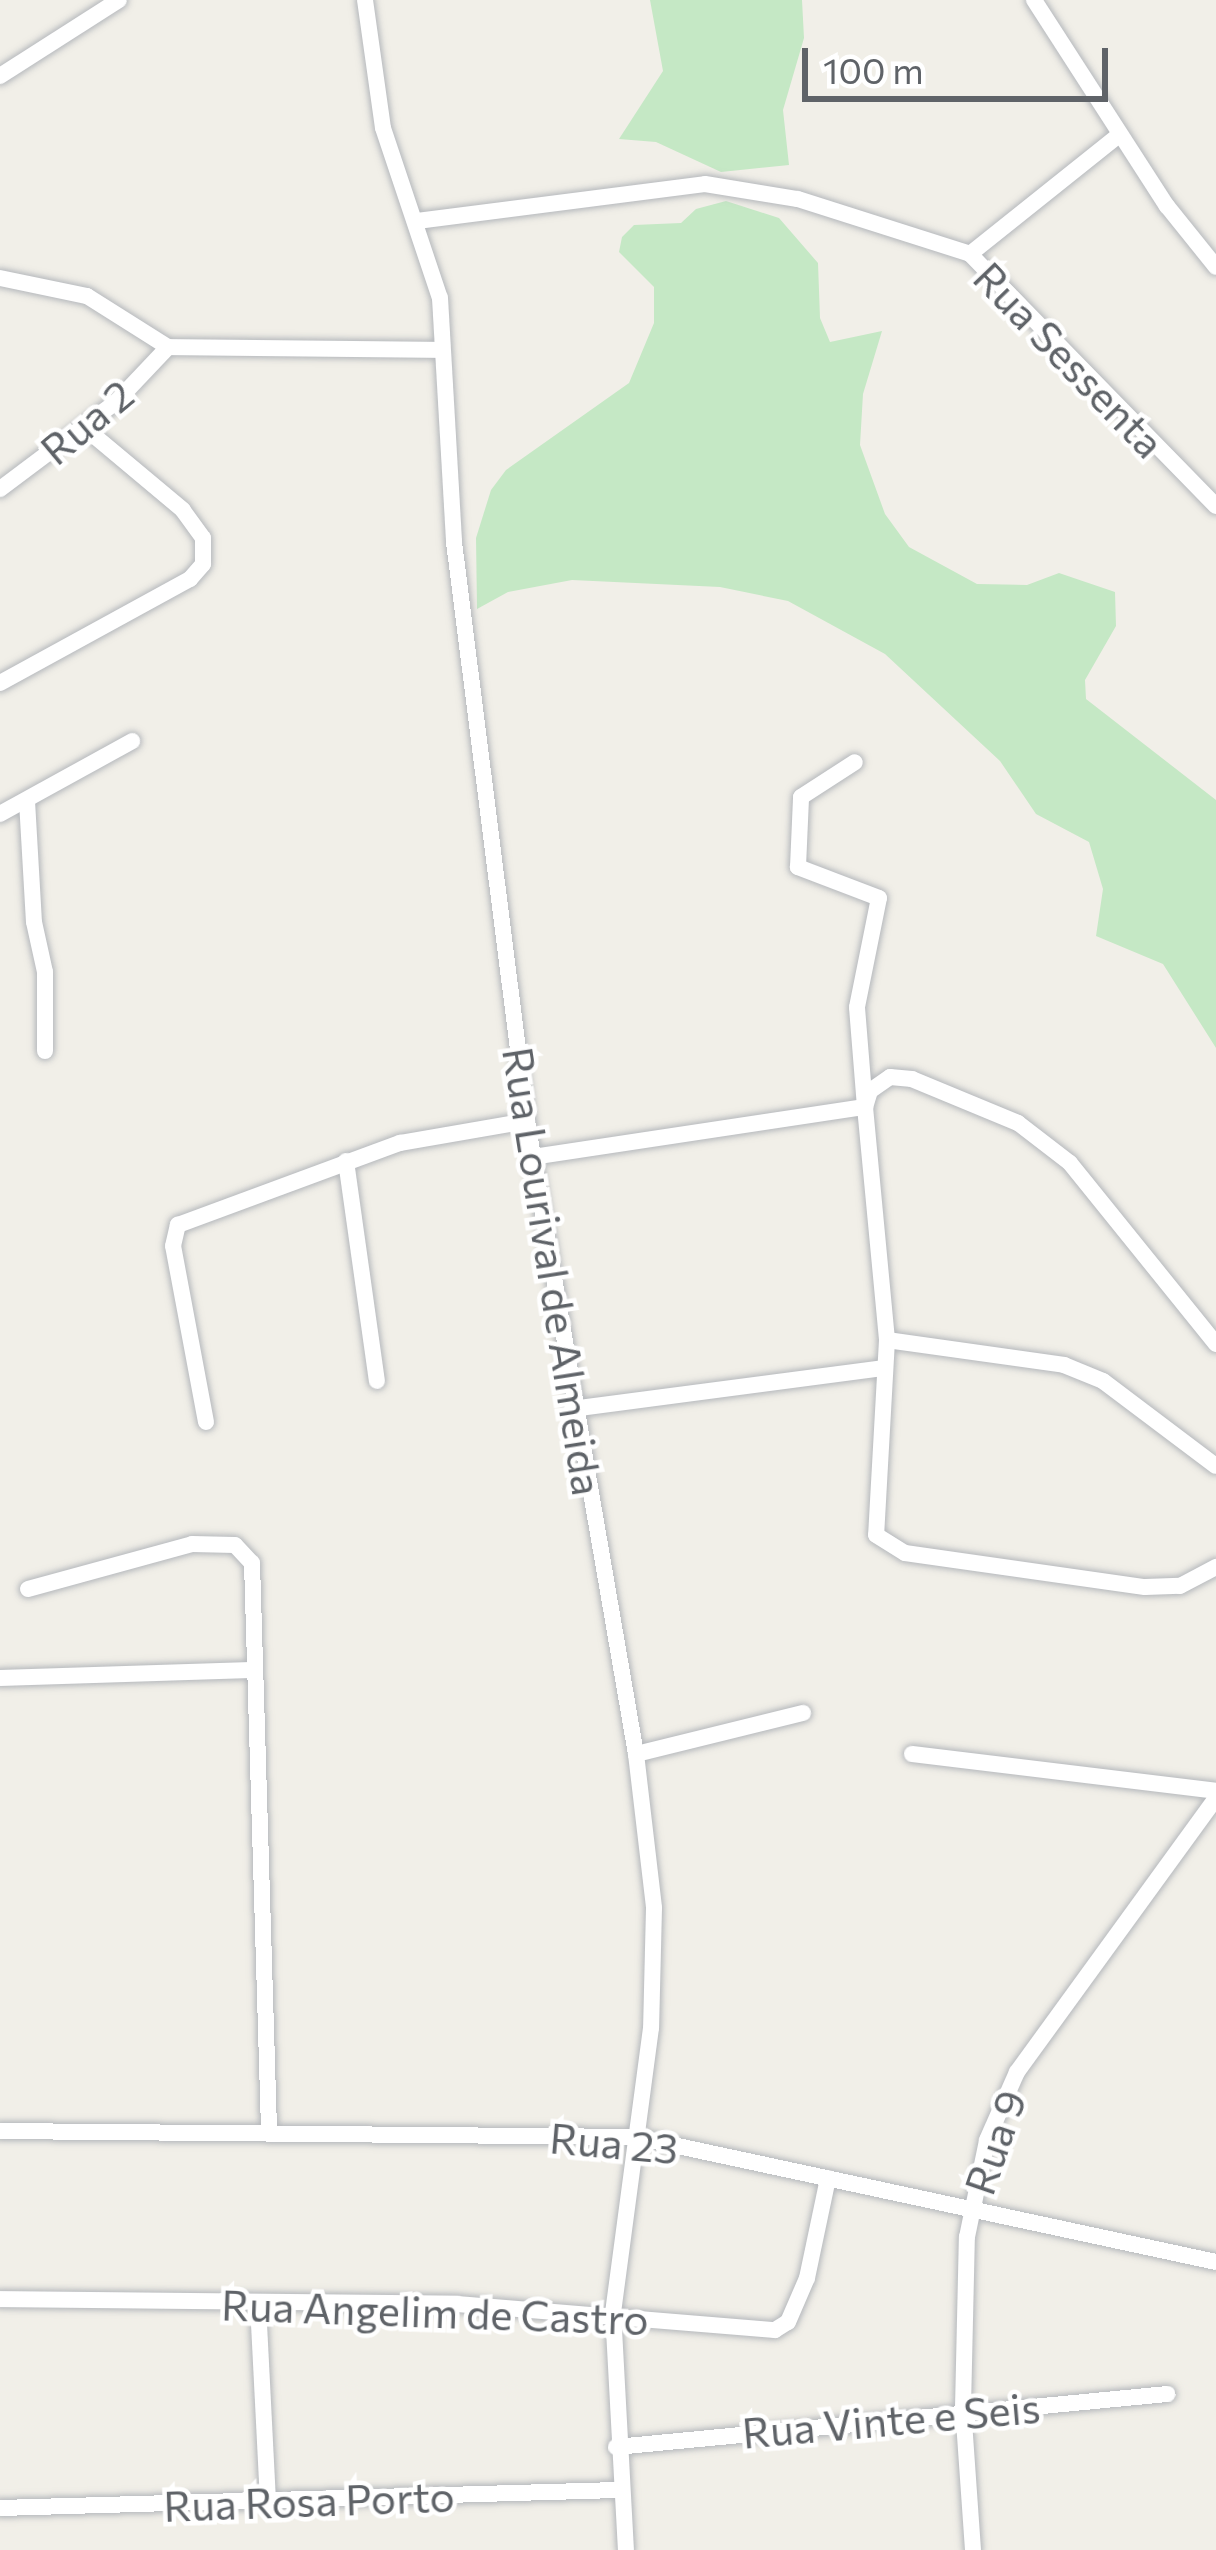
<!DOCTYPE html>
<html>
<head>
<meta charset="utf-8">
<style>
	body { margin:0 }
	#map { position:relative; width:1216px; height:2550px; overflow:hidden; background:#f1efe8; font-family:Commissioner,sans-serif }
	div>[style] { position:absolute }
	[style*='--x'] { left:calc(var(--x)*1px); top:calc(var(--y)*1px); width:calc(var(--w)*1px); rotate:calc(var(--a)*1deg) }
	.green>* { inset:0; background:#c5e8c5 }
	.roads { filter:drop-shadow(0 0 3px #b5b8bc) drop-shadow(0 0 3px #b5b8bc) }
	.minor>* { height:16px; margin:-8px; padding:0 8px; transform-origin:8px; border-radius:8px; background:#fff }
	span { translate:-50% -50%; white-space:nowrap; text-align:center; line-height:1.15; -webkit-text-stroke:9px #fff; paint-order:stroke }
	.street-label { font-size:42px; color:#5f6368 }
	.scale { position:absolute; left:802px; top:48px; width:306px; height:54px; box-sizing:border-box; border:6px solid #5f6368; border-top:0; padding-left:15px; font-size:36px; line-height:42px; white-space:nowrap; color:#5f6368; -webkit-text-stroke:9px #fff; paint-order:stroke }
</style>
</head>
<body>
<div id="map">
	<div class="green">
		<div style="clip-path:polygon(650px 0,802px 0,804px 38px,783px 110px,789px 165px,721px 172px,656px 142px,619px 139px,663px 71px)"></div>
		<div style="clip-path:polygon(726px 201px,779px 218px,818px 263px,820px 318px,830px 342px,882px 331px,863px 394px,860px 445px,885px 514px,909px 547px,977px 584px,1027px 585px,1059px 573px,1115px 592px,1116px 626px,1085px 680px,1086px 699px,1216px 800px,1216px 1048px,1163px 964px,1096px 936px,1103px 889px,1089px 842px,1036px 814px,1000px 761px,885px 654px,788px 601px,720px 587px,572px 580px,508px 592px,477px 609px,476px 538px,491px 490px,506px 470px,629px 383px,654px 323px,654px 287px,619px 252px,622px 237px,634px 225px,681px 223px,696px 209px)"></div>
	</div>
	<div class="roads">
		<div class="minor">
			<div style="--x:365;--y:0;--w:129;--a:82"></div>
			<div style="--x:383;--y:128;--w:179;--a:71.5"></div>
			<div style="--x:440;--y:298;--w:244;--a:86.7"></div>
			<div style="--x:454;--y:542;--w:584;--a:82.81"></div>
			<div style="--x:527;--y:1121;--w:642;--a:80.23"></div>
			<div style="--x:636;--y:1754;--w:155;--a:83.3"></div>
			<div style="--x:654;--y:1908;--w:120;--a:91.4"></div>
			<div style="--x:651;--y:2028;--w:286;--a:97.6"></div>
			<div style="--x:613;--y:2311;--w:239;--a:86.9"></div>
			<div style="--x:1034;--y:0;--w:245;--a:57.2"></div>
			<div style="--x:1167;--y:206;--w:78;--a:51.2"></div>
			<div style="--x:0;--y:76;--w:141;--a:-32.6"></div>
			<div style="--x:417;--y:221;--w:290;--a:-7.3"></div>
			<div style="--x:705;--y:184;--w:94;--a:9.2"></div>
			<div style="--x:798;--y:199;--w:181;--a:17.7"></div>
			<div style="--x:970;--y:254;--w:352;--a:45.7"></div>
			<div style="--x:970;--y:254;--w:191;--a:-38.6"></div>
			<div style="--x:0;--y:278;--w:89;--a:11.7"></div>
			<div style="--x:87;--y:296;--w:96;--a:32.2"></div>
			<div style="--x:168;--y:347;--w:274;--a:0.6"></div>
			<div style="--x:0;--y:489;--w:146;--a:-36.9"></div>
			<div style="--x:117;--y:401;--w:74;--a:-46.6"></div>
			<div style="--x:0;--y:683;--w:217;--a:-28.7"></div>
			<div style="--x:190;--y:579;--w:20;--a:-49"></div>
			<div style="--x:203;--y:564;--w:26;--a:-90"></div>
			<div style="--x:203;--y:538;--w:34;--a:-126"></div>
			<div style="--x:183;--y:510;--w:128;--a:-140.1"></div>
			<div style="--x:27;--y:801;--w:121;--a:86.7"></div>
			<div style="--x:34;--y:922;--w:51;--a:77.6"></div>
			<div style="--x:45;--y:972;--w:79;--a:90"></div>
			<div style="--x:0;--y:814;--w:151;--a:-28.9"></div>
			<div style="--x:533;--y:1157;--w:336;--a:-8.6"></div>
			<div style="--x:865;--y:1107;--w:100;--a:-94.6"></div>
			<div style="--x:857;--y:1007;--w:111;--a:-78.6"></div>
			<div style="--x:879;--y:898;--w:87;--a:-159.1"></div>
			<div style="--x:798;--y:867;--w:70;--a:-87.5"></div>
			<div style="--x:801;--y:797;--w:64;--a:-32.9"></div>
			<div style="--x:346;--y:1161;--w:222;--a:82"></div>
			<div style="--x:887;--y:1340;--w:179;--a:8"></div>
			<div style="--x:1064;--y:1365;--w:42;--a:22.3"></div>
			<div style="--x:1103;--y:1381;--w:141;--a:37"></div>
			<div style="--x:1216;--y:1344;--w:233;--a:-128.9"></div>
			<div style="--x:1070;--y:1163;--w:66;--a:-142.4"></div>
			<div style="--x:1018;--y:1123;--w:115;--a:-157.5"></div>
			<div style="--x:912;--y:1079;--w:22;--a:-175"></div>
			<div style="--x:890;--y:1077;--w:24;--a:145"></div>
			<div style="--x:870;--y:1091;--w:17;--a:107"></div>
			<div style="--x:865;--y:1107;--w:234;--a:84.6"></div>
			<div style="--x:887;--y:1340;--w:195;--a:93.2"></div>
			<div style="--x:876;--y:1535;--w:34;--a:32"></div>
			<div style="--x:905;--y:1553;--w:242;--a:8.1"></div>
			<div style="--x:1145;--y:1587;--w:35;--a:-2"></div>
			<div style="--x:1180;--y:1586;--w:41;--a:-27.8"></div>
			<div style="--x:572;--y:1409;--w:315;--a:-7.5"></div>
			<div style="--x:206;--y:1422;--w:179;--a:-100.6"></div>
			<div style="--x:173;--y:1246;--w:22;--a:-77"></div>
			<div style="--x:178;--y:1225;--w:237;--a:-20.3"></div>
			<div style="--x:400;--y:1143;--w:129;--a:-9.8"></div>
			<div style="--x:28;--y:1589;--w:170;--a:-15.3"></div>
			<div style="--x:192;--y:1544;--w:43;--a:1.3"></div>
			<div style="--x:235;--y:1545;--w:25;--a:47"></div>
			<div style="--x:252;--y:1563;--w:567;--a:88.28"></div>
			<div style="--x:0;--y:1678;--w:251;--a:-1.8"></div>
			<div style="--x:636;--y:1754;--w:172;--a:-13.8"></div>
			<div style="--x:912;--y:1754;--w:306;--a:6.9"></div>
			<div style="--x:0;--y:2131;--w:636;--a:0.54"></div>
			<div style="--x:636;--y:2137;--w:593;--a:12.16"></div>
			<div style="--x:0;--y:2299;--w:457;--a:0.6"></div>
			<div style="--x:457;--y:2304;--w:319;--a:4.7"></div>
			<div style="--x:775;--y:2330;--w:15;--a:-32"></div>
			<div style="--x:788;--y:2322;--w:48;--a:-66.6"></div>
			<div style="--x:807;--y:2278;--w:102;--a:-78.1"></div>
			<div style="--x:258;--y:2304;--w:199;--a:87.1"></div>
			<div style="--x:616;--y:2447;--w:554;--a:-5.49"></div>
			<div style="--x:0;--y:2508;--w:619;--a:-1.67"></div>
			<div style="--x:973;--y:2550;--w:142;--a:-94"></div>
			<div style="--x:963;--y:2408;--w:171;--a:-88.7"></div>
			<div style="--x:967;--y:2237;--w:99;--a:-78.3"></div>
			<div style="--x:987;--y:2140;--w:74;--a:-66.2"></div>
			<div style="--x:1017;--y:2072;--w:339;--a:-54"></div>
		</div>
	</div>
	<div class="street-label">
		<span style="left:1070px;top:359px;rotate:46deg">Rua Sessenta</span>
		<span style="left:86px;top:421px;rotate:-40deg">Rua 2</span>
		<span style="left:554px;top:1271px;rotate:81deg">Rua Lourival de Almeida</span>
		<span style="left:614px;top:2142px;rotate:5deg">Rua 23</span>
		<span style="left:994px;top:2142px;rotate:-71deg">Rua 9</span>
		<span style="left:435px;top:2311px;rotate:2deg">Rua Angelim de Castro</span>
		<span style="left:891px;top:2419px;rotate:-5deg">Rua Vinte e Seis</span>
		<span style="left:309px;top:2500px;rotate:-2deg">Rua Rosa Porto</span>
	</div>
	<div class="scale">100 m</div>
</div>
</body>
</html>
